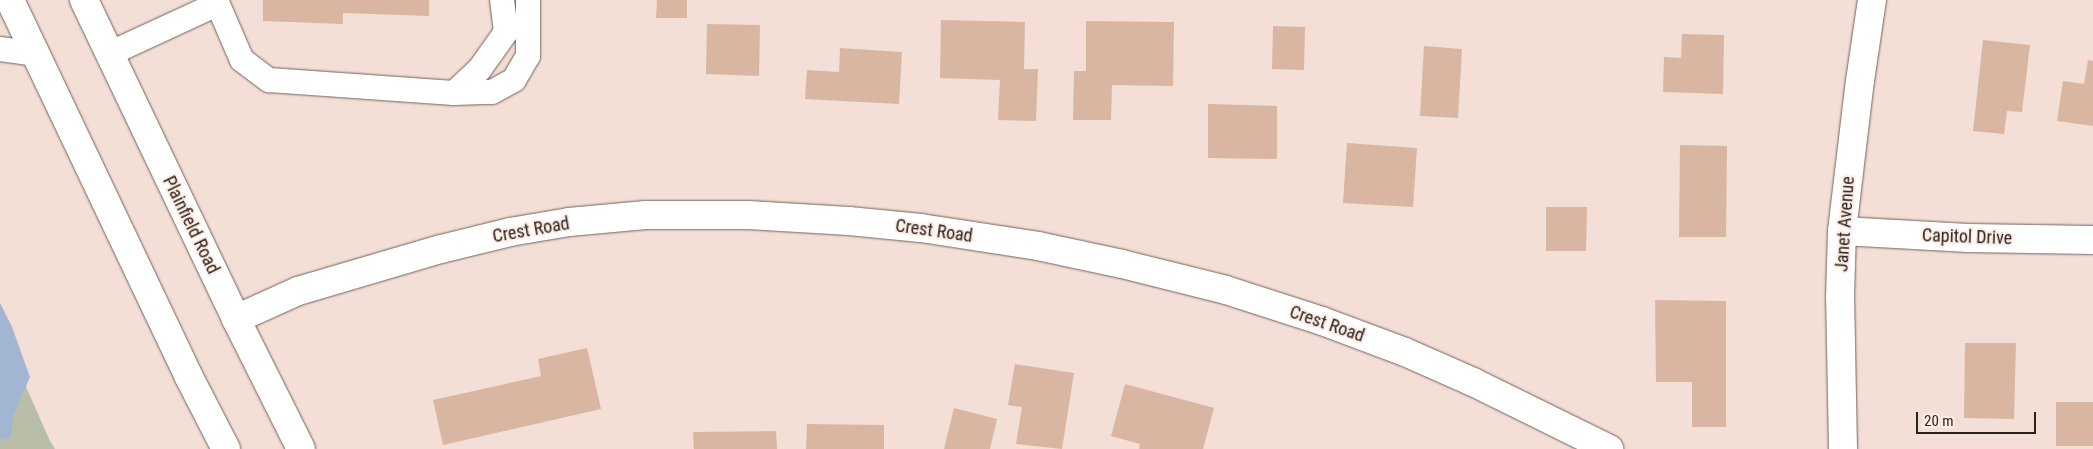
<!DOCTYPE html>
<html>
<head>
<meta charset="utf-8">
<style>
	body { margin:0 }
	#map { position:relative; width:2093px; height:449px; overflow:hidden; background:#f3dfd6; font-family:"Roboto Condensed",sans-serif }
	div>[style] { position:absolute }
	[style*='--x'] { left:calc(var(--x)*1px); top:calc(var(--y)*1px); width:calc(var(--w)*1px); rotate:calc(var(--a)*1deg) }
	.green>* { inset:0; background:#b8bea7 }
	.water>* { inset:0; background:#a2b6d4 }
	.building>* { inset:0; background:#d9b6a2 }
	.roads { filter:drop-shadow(0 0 1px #74625b) drop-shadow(0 0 1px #74625b) }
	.service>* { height:24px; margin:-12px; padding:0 12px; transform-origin:12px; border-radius:12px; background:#fff }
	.minor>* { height:28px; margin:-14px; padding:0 14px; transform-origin:14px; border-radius:14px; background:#fff }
	.secondary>* { height:28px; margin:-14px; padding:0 14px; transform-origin:14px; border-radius:14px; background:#fff }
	span { translate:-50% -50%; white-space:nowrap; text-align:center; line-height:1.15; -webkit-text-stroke:4px #feede6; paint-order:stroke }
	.street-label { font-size:18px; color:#2a221f }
	.scale { position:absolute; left:1916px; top:412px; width:120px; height:22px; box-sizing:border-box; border:2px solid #2a221f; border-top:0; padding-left:6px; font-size:15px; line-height:18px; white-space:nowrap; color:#2a221f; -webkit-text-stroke:4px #feede6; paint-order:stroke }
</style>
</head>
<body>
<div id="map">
	<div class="green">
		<div style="clip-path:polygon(0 328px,50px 441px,55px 449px,0 449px)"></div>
	</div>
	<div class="water">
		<div style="clip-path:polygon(0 303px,12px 327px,30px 377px,13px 416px,11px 437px,0 440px)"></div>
	</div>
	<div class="building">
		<div style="clip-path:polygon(263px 0,429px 0,429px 16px,343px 13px,343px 24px,263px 21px)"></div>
		<div style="clip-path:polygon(657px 0,687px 0,687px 18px,656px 18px)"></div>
		<div style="clip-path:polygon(941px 20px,1025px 22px,1024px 69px,1038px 69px,1036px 121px,998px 120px,1000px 80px,940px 78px)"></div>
		<div style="clip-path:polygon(1086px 21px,1174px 22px,1173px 86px,1112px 85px,1111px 120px,1073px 120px,1074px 71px,1086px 71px)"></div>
		<div style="clip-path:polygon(707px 24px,760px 25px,759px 76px,706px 74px)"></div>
		<div style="clip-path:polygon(1273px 26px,1305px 27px,1304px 70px,1272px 69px)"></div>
		<div style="clip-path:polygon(1682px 34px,1724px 35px,1723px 94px,1663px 92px,1664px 57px,1681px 58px)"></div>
		<div style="clip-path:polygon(1983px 40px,2030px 45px,2022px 112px,2007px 111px,2004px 134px,1973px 131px)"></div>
		<div style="clip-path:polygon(1424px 46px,1462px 49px,1458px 118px,1420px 116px)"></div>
		<div style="clip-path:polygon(840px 48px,902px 52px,899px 104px,805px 99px,807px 70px,839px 72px)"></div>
		<div style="clip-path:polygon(2088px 60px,2093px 61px,2093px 126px,2057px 121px,2063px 81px,2084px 84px)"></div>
		<div style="clip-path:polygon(1208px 104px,1277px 106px,1277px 159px,1208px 158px)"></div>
		<div style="clip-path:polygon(1347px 143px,1417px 148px,1413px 207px,1343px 203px)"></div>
		<div style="clip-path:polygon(1680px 145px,1727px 146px,1726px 237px,1679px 237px)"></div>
		<div style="clip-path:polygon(1546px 207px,1587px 207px,1586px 251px,1546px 251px)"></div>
		<div style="clip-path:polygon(1655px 300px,1726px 301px,1726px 427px,1692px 427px,1692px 382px,1656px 382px)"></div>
		<div style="clip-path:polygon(1965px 343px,2016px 343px,2014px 419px,1964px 418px)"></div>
		<div style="clip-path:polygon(587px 348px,601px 409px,443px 445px,433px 400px,541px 376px,538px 359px)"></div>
		<div style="clip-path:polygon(1015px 364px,1074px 373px,1062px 449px,1016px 444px,1022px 407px,1008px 405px)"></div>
		<div style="clip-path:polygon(1125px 384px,1214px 408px,1203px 449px,1139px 449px,1140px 444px,1111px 436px)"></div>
		<div style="clip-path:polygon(2056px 402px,2093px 402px,2093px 446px,2056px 446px)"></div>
		<div style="clip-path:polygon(954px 408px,997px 419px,990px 449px,944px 449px)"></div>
		<div style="clip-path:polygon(807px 424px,884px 425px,884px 449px,806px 449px)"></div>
		<div style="clip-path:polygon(776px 431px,777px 449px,694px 449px,693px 432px)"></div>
	</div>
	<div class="roads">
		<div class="service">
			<div style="--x:216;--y:0;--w:65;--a:66.6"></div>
			<div style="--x:242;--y:60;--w:34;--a:37"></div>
			<div style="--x:269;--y:80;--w:185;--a:4"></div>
			<div style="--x:454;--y:93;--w:38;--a:-2"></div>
			<div style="--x:492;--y:92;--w:25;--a:-29"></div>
			<div style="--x:514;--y:80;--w:28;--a:-60"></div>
			<div style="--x:528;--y:56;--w:56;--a:-90"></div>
			<div style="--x:0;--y:49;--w:34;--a:8"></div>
			<div style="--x:109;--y:54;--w:119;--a:-24.8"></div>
			<div style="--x:454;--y:93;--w:34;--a:-43"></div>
			<div style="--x:479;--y:70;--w:47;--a:-54.6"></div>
			<div style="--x:506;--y:32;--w:32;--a:-97"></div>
		</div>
		<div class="minor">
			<div style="--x:1842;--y:231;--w:126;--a:3.2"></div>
			<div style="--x:1968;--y:238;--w:125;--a:0.9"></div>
			<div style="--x:236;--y:319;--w:68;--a:-24.3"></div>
			<div style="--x:298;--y:291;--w:149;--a:-16.4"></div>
			<div style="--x:441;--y:249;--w:71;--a:-13.8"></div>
			<div style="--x:510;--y:232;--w:60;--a:-9.6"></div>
			<div style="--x:569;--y:222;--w:77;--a:-5.2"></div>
			<div style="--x:646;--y:215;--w:102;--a:0"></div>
			<div style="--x:748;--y:215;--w:101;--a:3.4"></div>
			<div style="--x:849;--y:221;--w:72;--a:5.6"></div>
			<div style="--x:921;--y:228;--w:118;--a:8.7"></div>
			<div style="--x:1038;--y:246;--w:86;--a:12.1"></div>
			<div style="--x:1122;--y:264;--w:107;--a:14"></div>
			<div style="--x:1226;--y:290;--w:101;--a:17.9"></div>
			<div style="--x:1322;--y:321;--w:89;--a:20.5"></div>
			<div style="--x:1405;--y:352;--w:74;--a:23.8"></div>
			<div style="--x:1473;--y:382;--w:152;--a:26.2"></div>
			<div style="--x:1843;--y:449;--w:151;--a:-91.1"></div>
			<div style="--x:1840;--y:298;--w:67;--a:-88.3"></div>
			<div style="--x:1842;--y:231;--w:151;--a:-83.2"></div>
			<div style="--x:1860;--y:81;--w:82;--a:-81.6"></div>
		</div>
		<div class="secondary">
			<div style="--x:10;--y:0;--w:417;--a:64.6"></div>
			<div style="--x:189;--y:377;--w:81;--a:62.8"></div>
			<div style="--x:84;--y:0;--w:353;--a:64.5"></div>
			<div style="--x:236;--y:319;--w:145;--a:63.4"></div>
		</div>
	</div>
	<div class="street-label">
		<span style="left:1845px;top:224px;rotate:-86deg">Janet Avenue</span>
		<span style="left:191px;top:225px;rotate:64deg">Plainfield Road</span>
		<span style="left:531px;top:230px;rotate:-10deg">Crest Road</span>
		<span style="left:934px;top:231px;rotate:8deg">Crest Road</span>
		<span style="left:1967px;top:237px;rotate:2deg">Capitol Drive</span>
		<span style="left:1327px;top:324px;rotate:19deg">Crest Road</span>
	</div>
	<div class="scale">20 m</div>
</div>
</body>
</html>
